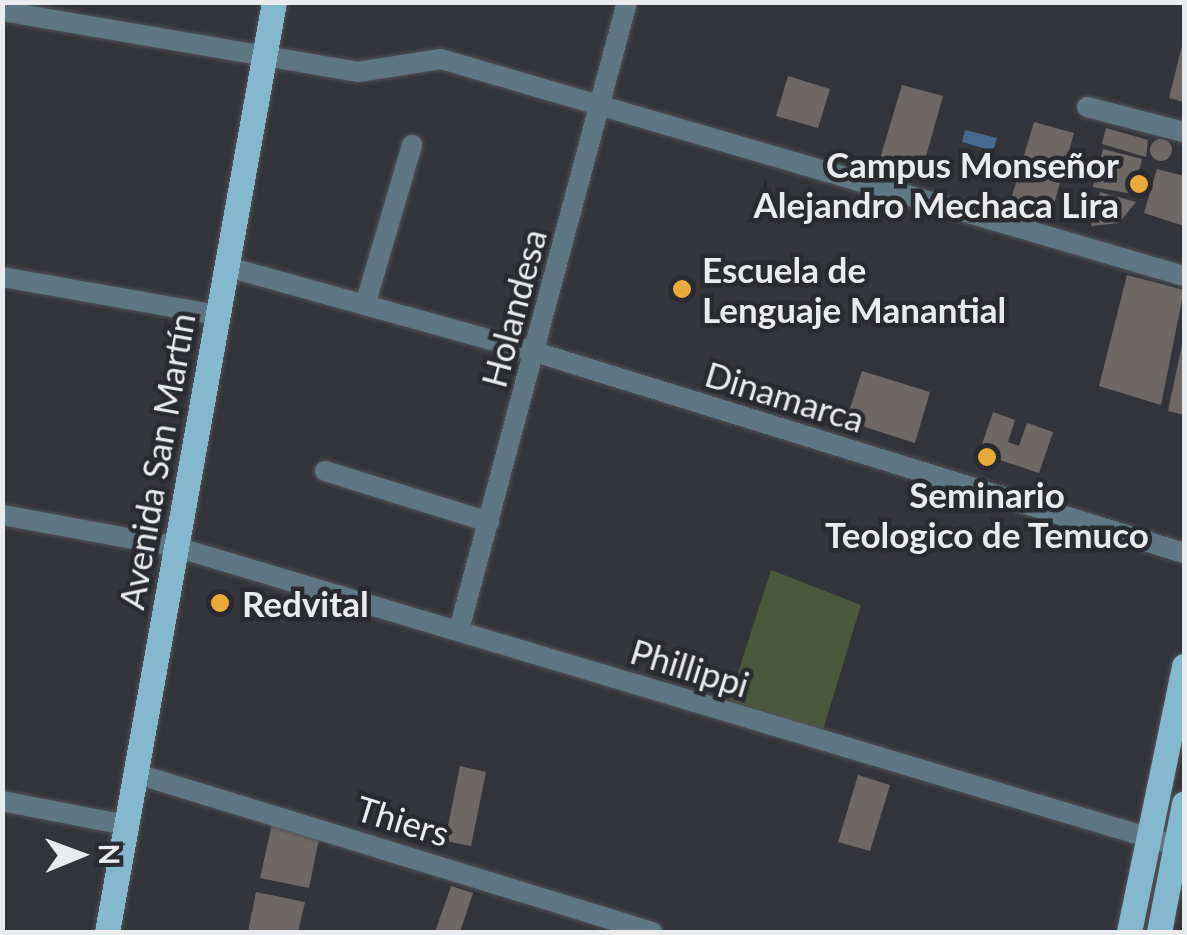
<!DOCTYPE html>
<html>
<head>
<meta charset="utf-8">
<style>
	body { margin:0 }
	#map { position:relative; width:1187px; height:935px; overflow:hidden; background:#34353a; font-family:Lato,sans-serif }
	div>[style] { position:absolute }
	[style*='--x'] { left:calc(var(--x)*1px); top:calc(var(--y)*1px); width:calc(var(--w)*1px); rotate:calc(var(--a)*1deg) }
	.green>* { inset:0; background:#4b583c }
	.water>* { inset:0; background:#486a91 }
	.building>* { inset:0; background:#6d6865 }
	.round { border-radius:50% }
	.roads { filter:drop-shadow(0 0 2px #515257) drop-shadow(0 0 2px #515257) }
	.minor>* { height:20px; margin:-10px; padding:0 10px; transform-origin:10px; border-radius:10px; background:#5f7782 }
	.major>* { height:25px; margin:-12.5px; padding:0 12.5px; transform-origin:12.5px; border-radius:12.5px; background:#84b8cd }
	.dots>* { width:28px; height:28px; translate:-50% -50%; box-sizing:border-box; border:5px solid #2a2b30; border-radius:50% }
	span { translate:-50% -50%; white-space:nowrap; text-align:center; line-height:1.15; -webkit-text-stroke:9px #2a2b30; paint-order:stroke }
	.poi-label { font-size:35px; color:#eaebee; font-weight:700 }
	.right { translate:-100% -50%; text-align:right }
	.left { translate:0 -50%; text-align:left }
	.street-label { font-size:35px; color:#eaebee }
	.frame { position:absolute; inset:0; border:5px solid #eaebee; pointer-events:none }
	.north { position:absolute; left:30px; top:805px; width:100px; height:100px; -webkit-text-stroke:8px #2a2b30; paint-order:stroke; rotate:89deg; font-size:28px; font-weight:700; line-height:40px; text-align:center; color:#eaebee }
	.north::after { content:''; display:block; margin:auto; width:35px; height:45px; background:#eaebee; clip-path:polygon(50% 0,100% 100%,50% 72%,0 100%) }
</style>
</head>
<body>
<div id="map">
	<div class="green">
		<div style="clip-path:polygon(771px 570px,861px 605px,823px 730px,729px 701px)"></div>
	</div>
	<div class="water">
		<div style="clip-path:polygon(965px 130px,997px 138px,993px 151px,962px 142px)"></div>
	</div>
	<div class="building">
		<div style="clip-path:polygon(1183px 42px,1184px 42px,1184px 102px,1169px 98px)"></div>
		<div style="clip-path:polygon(788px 76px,830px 89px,818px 128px,776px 116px)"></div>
		<div style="clip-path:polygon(902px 85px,943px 96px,921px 174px,879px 162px)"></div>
		<div style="clip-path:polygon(1034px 122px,1074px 133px,1052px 211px,1011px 199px)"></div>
		<div style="clip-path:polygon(1106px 128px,1148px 140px,1146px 157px,1102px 144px)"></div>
		<div class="round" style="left:1150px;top:139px;width:22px;height:22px"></div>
		<div style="clip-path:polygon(1103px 149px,1142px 159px,1133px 194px,1093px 187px)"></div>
		<div style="clip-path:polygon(1157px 169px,1184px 176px,1184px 226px,1144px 213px)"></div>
		<div style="clip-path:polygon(1100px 192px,1136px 202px,1119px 223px,1091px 226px)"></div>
		<div style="clip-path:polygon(1127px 275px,1184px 290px,1161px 405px,1099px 386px)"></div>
		<div style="clip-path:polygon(1184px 335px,1184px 415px,1168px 411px)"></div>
		<div style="clip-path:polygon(862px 371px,930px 392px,915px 443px,846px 421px)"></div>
		<div style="clip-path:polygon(993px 412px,1015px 420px,1008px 442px,1019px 446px,1027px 423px,1053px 432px,1039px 473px,979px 453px)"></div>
		<div style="clip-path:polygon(460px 766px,486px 772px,471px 846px,445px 841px)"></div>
		<div style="clip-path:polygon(858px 775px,890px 785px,870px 851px,838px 842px)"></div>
		<div style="clip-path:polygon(272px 824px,320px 834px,309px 888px,260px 878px)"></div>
		<div style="clip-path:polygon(451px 886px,473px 893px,460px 932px,435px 932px)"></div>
		<div style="clip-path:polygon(256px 892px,305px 902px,298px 932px,248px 932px)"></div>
	</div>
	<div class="roads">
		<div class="minor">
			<div style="--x:2;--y:11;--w:361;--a:9.7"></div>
			<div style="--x:358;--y:72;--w:84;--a:-8.9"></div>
			<div style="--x:441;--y:59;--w:774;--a:16.28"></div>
			<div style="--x:1087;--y:107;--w:100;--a:14.5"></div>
			<div style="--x:228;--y:267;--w:319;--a:15.5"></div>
			<div style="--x:535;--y:352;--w:679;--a:17.21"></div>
			<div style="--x:2;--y:277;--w:219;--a:10"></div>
			<div style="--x:365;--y:305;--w:167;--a:-73.6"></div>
			<div style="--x:325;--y:471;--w:172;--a:17.3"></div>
			<div style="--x:2;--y:515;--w:177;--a:10.4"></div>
			<div style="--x:176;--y:547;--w:1052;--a:16.63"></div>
			<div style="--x:459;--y:630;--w:650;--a:-75.02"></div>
			<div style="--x:134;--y:773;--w:542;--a:17.06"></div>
			<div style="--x:2;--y:801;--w:125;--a:11"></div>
		</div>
		<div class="major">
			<div style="--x:107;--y:932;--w:945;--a:-79.82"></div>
			<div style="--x:1129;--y:932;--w:272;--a:-78.3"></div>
			<div style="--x:1159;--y:932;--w:131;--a:-79"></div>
		</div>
	</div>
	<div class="dots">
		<div style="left:1139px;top:184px;background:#eaaa39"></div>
		<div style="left:682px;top:289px;background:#eaaa39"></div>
		<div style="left:987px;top:457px;background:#eaaa39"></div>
		<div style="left:220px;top:603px;background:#eaaa39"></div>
	</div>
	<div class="poi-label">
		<span class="right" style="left:1119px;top:184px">Campus Monseñor<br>Alejandro Mechaca Lira</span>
		<span class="left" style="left:702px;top:289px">Escuela de<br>Lenguaje Manantial</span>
		<span style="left:987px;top:514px">Seminario<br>Teologico de Temuco</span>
		<span class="left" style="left:242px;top:603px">Redvital</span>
	</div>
	<div class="street-label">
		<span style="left:513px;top:308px;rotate:-75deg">Holandesa</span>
		<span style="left:785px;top:396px;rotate:17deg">Dinamarca</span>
		<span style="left:156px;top:461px;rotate:-80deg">Avenida San Martín</span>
		<span style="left:690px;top:667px;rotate:17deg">Phillippi</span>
		<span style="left:403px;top:820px;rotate:17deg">Thiers</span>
	</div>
	<div class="frame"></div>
	<div class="north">N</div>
</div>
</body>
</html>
